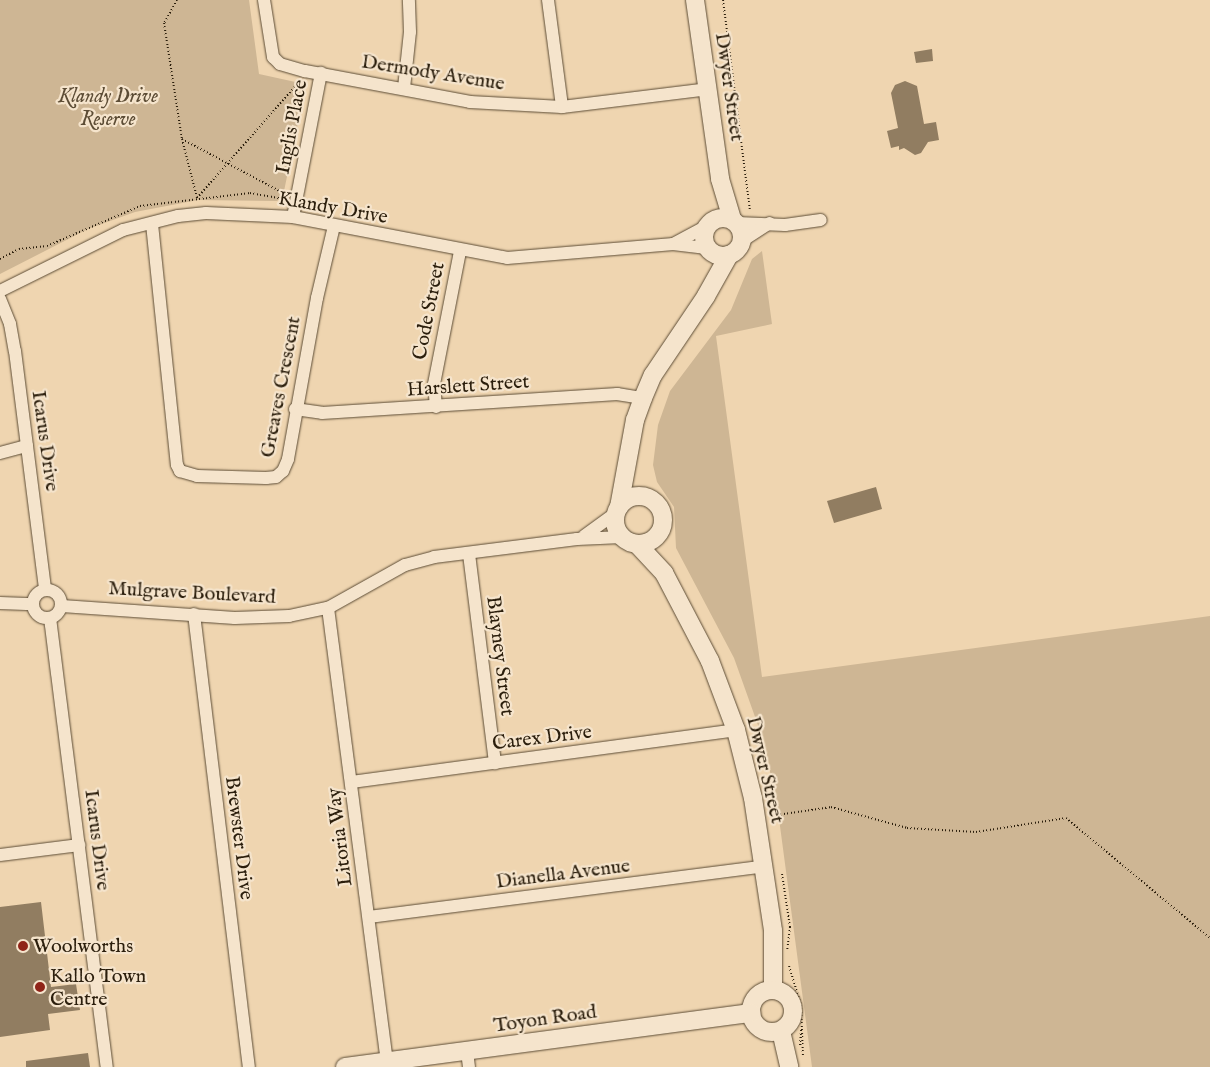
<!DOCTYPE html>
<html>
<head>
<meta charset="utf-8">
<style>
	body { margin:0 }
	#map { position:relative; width:1210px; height:1067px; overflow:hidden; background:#efd5b0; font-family:"IM FELL English",serif }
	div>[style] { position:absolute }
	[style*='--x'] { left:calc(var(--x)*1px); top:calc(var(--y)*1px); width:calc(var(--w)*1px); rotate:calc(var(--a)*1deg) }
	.green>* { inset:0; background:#ceb694 }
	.building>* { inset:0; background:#917d61 }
	.path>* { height:2px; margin-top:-1px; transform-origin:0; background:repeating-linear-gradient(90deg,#2b1e0c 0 1px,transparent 0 3.5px) }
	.roads { filter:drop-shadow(0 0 1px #5c4c35) drop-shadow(0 0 1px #5c4c35) }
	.street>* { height:12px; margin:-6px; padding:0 6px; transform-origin:6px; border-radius:6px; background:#f5e4cc }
	.street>.ring { margin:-6px; padding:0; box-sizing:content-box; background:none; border:12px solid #f5e4cc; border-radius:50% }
	.secondary>* { height:18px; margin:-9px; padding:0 9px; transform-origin:9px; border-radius:9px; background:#f5e4cc }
	.secondary>.ring { margin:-9px; padding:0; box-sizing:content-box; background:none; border:18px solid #f5e4cc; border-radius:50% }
	.dots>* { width:14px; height:14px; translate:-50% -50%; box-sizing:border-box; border:2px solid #f5e4cc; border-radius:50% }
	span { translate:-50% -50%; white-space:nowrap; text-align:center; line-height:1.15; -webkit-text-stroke:4.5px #f5e4cc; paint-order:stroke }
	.street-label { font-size:20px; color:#2b1e0c }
	.park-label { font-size:20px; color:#5c4c35; font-style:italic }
	.poi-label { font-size:20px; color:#2b1e0c }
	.left { translate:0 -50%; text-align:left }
</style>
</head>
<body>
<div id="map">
	<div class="green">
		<div style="clip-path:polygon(0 0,249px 0,259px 74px,300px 83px,305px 89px,283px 196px,277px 201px,198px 200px,135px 212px,88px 229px,0 274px)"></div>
		<div style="clip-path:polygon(762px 251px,772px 324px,716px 336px,762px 677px,1210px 616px,1210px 1067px,812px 1067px,778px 811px,764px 742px,734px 658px,676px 548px,674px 507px,657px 482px,653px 465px,658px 425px,670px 391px,731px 310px,752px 259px)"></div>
	</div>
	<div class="building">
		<div style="clip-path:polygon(932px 49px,933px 61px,916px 63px,914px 52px)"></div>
		<div style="clip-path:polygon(905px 81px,917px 86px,924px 124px,936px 122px,939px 140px,928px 142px,921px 153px,915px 155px,904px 148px,899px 150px,899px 146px,891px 148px,887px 131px,898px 128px,891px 93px,895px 85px)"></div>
		<div style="clip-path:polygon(876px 487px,882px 509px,834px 523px,827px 501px)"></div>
		<div style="clip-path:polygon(41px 902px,51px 987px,76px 984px,80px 1010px,48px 1014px,50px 1030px,0 1037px,0 907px)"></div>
		<div style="clip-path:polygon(88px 1053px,90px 1067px,26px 1067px,26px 1061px)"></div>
	</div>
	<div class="path">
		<div style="--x:177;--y:0;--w:26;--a:119"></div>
		<div style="--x:164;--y:23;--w:117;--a:81.2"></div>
		<div style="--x:182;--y:139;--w:61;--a:75.7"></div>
		<div style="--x:723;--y:0;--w:213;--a:82.7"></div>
		<div style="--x:182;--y:139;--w:117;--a:28.1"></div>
		<div style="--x:197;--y:198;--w:154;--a:-48.7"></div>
		<div style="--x:0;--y:259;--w:21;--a:-28"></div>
		<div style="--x:19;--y:249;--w:28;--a:-6"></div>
		<div style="--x:47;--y:246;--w:101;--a:-23.3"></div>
		<div style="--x:140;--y:206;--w:111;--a:-6.7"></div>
		<div style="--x:250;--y:193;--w:35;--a:10"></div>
		<div style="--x:770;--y:816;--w:62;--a:-8.4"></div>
		<div style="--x:831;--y:807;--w:79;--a:15.4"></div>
		<div style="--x:907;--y:828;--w:69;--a:3.3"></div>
		<div style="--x:976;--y:832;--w:91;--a:-8.8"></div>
		<div style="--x:1066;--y:818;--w:187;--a:39.8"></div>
		<div style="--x:782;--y:874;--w:54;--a:81.4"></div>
		<div style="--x:790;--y:927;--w:24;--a:97"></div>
		<div style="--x:789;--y:966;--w:41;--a:72.9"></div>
		<div style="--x:801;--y:1005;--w:52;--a:87.8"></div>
		<div style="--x:800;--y:1045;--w:15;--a:-86"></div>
	</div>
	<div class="roads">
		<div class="street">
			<div style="--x:264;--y:0;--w:58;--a:81"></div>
			<div style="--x:273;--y:57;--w:10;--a:45"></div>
			<div style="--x:280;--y:64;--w:26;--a:16"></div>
			<div style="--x:305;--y:71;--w:168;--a:10.6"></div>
			<div style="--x:470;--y:102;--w:92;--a:3.1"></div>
			<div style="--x:562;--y:107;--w:148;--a:-7"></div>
			<div style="--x:548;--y:0;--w:108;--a:82.5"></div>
			<div style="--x:404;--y:88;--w:56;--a:-83.9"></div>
			<div style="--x:410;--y:32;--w:32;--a:-92"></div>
			<div style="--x:293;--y:217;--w:147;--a:-79"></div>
			<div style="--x:737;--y:223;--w:48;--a:2.4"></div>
			<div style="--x:785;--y:225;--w:36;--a:-8"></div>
			<div style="--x:152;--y:224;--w:242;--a:84.1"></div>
			<div style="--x:177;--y:465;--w:7;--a:63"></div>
			<div style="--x:180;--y:471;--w:18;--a:16"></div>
			<div style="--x:197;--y:476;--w:69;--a:1.7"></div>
			<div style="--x:266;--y:478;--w:10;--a:-6"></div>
			<div style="--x:276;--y:477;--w:9;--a:-41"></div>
			<div style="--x:283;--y:471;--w:13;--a:-67"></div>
			<div style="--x:288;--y:459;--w:164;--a:-79.8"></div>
			<div style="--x:317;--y:298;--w:74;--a:-76.7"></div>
			<div style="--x:742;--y:241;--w:33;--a:-33"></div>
			<div style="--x:675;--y:243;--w:36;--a:-28"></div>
			<div style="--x:0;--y:291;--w:137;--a:-26.4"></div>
			<div style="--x:123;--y:230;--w:57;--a:-14.3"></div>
			<div style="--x:178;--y:216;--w:28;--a:-6"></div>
			<div style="--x:206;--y:213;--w:87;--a:2.6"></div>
			<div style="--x:293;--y:217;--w:218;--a:10.8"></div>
			<div style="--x:507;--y:258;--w:167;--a:-4.8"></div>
			<div style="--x:673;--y:244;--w:34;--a:7"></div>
			<div style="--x:0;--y:299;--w:27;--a:68"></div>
			<div style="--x:10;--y:324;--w:27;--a:80"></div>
			<div style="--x:15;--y:351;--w:241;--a:82.8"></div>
			<div style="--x:436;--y:407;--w:23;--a:-95"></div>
			<div style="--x:434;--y:384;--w:135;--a:-78.9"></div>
			<div style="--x:295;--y:409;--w:27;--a:8"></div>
			<div style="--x:322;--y:413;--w:296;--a:-3.7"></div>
			<div style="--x:617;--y:394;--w:26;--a:9"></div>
			<div style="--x:0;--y:453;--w:28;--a:-15"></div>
			<div style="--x:584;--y:536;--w:39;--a:-36"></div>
			<div style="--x:469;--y:554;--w:211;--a:82.9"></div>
			<div class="ring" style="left:33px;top:590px;width:16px;height:16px"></div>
			<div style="--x:0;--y:603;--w:33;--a:2"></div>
			<div style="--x:62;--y:606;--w:173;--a:4"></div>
			<div style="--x:235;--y:618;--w:54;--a:-2.1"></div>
			<div style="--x:289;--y:616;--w:40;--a:-12"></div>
			<div style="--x:328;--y:608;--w:88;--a:-29.2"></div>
			<div style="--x:405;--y:565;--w:30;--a:-15"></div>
			<div style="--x:434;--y:557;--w:144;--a:-7.2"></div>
			<div style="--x:577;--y:539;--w:45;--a:-2.5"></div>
			<div style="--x:328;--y:608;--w:458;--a:82.6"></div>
			<div style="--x:194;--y:614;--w:456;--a:83.1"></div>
			<div style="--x:50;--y:618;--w:453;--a:82.8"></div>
			<div style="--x:352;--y:782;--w:388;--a:-7.7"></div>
			<div style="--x:0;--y:855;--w:80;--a:-7.2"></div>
			<div style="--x:369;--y:917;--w:396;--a:-7.3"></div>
			<div style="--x:467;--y:1051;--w:16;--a:83"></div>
		</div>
		<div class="secondary">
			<div style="--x:695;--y:0;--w:181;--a:82"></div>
			<div style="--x:720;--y:179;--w:42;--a:73.3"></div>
			<div class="ring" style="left:704px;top:218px;width:20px;height:20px"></div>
			<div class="ring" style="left:615px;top:496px;width:30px;height:30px"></div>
			<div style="--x:619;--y:507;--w:88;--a:-79.6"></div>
			<div style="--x:635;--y:420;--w:23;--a:-70"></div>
			<div style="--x:643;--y:398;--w:25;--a:-67"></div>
			<div style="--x:653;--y:375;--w:95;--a:-56.1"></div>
			<div style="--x:706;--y:296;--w:47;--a:-60.7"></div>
			<div style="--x:637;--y:544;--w:40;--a:47"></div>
			<div style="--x:664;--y:573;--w:99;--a:62.4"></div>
			<div style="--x:710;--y:661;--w:74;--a:69.4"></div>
			<div style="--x:736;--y:730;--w:70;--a:76"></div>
			<div style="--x:753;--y:798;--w:134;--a:81.4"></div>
			<div style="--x:773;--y:931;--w:59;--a:90"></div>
			<div class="ring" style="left:751px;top:990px;width:24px;height:24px"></div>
			<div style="--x:781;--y:1031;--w:37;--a:77"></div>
			<div style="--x:345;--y:1067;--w:410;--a:-7.6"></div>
		</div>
	</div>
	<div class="dots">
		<div style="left:23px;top:946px;background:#8f2418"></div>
		<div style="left:40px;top:987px;background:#8f2418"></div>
	</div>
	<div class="street-label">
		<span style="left:433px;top:73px;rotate:9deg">Dermody Avenue</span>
		<span style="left:729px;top:87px;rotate:82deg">Dwyer Street</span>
		<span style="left:292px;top:127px;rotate:-79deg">Inglis Place</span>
		<span style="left:333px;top:208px;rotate:10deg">Klandy Drive</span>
		<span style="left:429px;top:311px;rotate:-79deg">Code Street</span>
		<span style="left:468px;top:386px;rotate:-4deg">Harslett Street</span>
		<span style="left:281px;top:387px;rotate:-79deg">Greaves Crescent</span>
		<span style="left:45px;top:441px;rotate:82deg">Icarus Drive</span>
		<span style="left:192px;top:593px;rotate:3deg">Mulgrave Boulevard</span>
		<span style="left:500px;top:656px;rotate:83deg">Blayney Street</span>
		<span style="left:542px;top:738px;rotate:-7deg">Carex Drive</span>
		<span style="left:765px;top:770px;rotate:77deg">Dwyer Street</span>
		<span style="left:340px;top:837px;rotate:-97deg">Litoria Way</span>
		<span style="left:239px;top:838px;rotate:83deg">Brewster Drive</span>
		<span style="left:97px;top:840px;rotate:83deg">Icarus Drive</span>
		<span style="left:563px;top:874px;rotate:-7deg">Dianella Avenue</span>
		<span style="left:545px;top:1019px;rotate:-8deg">Toyon Road</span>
	</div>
	<div class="park-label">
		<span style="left:108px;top:108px">Klandy Drive<br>Reserve</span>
	</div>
	<div class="poi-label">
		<span class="left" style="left:33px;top:946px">Woolworths</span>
		<span class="left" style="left:50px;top:988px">Kallo Town<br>Centre</span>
	</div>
</div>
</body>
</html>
